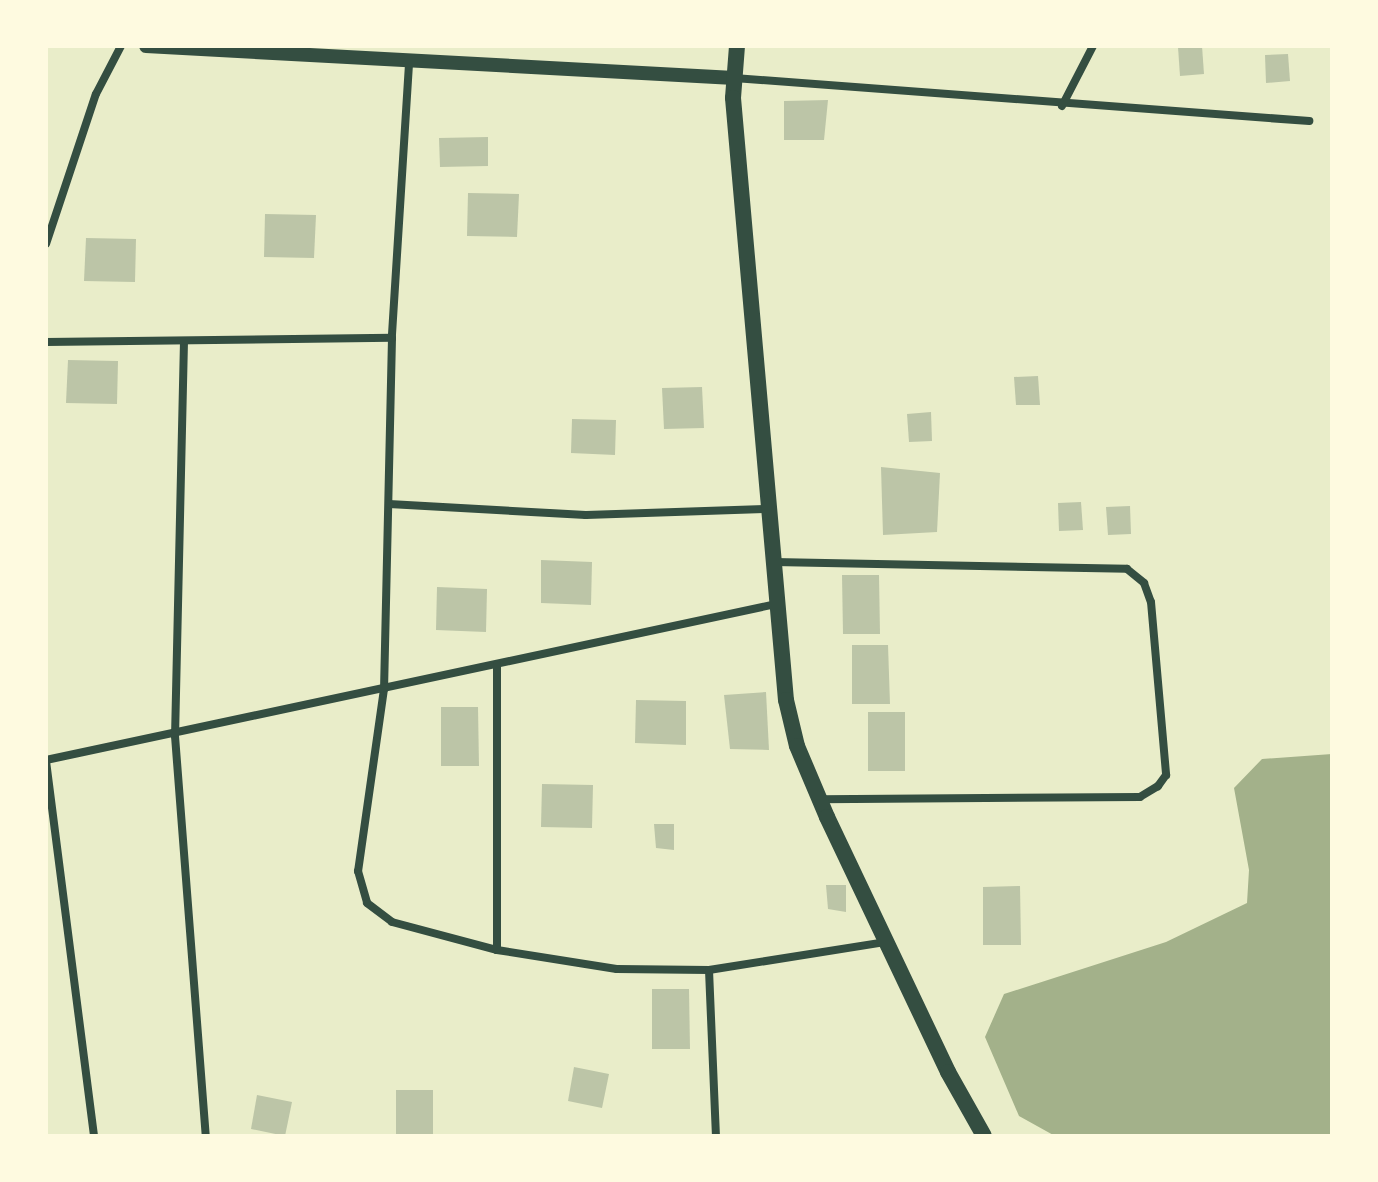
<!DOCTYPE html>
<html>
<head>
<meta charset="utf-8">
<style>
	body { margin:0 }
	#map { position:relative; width:1378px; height:1182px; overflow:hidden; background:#e9edc9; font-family:Helvetica,sans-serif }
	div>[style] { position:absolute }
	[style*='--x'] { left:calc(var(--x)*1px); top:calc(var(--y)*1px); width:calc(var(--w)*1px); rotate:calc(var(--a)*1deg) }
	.water>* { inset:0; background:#a3b18a }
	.building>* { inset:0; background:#bcc5a7 }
	.minor>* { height:8px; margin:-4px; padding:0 4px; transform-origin:4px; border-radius:4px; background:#344e41 }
	.tertiary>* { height:14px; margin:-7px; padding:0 7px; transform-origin:7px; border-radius:7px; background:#344e41 }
	.secondary>* { height:16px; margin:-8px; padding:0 8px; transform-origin:8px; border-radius:8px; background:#344e41 }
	span { translate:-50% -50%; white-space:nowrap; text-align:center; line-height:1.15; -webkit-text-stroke:6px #fefae0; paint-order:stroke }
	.frame { position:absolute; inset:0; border:48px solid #fefae0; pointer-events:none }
</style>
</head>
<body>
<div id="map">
	<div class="water">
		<div style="clip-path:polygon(1332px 754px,1332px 1136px,1055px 1136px,1019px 1116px,985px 1037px,1004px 994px,1166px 942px,1247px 903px,1249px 870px,1234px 788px,1262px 759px)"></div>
	</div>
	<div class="building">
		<div style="clip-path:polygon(1202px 46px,1204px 74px,1180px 76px,1178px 47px)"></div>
		<div style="clip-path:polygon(1288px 54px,1290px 81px,1266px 83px,1265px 55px)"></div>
		<div style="clip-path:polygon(828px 100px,824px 140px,784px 140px,784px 101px)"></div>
		<div style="clip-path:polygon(488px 137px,488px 166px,440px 167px,439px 138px)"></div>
		<div style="clip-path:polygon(468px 193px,519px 194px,517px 237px,467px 236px)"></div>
		<div style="clip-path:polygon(265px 214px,316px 215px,314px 258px,264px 257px)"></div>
		<div style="clip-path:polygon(86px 238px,136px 239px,135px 282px,84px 281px)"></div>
		<div style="clip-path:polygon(68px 360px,118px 361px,117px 404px,66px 403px)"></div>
		<div style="clip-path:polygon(1038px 376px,1040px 405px,1016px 405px,1014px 377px)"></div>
		<div style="clip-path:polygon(702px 387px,704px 428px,664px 429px,662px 388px)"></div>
		<div style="clip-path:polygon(931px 412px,932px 441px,909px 442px,907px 414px)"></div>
		<div style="clip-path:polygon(572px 419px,616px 420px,615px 455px,571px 453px)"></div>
		<div style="clip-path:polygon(881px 467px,940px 473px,937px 532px,883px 535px)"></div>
		<div style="clip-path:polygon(1081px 502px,1083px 530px,1059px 531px,1058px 503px)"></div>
		<div style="clip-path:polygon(1130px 506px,1131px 534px,1108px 535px,1106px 507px)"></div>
		<div style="clip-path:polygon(541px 560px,592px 562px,591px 605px,541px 603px)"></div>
		<div style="clip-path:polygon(842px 575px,879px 575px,880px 634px,843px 634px)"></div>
		<div style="clip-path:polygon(437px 587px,487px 589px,486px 632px,436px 630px)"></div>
		<div style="clip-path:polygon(852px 645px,888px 645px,890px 704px,852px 704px)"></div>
		<div style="clip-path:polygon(766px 692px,769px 750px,730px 749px,724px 695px)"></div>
		<div style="clip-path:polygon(636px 700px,686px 701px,686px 745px,635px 743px)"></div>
		<div style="clip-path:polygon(441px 707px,478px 707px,479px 766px,441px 766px)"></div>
		<div style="clip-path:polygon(868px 712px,905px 712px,905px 771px,868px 771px)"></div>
		<div style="clip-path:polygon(542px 784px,593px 785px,592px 828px,541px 827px)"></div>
		<div style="clip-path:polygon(654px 824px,674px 824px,674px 850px,656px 848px)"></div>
		<div style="clip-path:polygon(826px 885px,846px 885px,846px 912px,828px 909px)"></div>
		<div style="clip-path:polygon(1020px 886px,1021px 945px,983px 945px,983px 887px)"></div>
		<div style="clip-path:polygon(652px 989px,689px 989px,690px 1049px,652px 1049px)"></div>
		<div style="clip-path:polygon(574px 1067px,609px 1074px,602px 1108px,568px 1101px)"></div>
		<div style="clip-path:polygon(396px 1090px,433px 1090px,433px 1136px,396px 1136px)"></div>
		<div style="clip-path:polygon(257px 1095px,292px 1102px,285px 1136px,251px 1129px)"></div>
	</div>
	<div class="minor">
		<div style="--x:409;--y:64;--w:275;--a:93.6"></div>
		<div style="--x:392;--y:338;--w:351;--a:91.3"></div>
		<div style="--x:384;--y:689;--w:184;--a:98.1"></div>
		<div style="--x:358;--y:871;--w:33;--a:74"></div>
		<div style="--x:367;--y:903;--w:31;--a:37"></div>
		<div style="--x:392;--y:922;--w:109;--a:14.9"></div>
		<div style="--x:497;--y:950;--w:121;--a:9"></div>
		<div style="--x:617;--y:969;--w:92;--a:0.6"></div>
		<div style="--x:709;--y:970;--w:178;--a:-9"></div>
		<div style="--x:734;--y:78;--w:577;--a:4.28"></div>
		<div style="--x:1062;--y:106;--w:68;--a:-62.7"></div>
		<div style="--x:46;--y:244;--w:158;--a:-71.6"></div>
		<div style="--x:96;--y:94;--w:54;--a:-62.5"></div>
		<div style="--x:184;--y:341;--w:395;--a:91.3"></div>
		<div style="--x:175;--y:736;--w:401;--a:85.6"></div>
		<div style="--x:46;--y:342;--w:346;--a:-0.7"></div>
		<div style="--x:389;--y:504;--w:197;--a:3.2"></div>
		<div style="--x:586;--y:515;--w:182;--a:-1.9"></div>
		<div style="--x:774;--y:562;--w:353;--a:1.1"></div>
		<div style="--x:1127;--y:569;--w:22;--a:39"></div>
		<div style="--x:1144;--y:583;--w:20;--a:70"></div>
		<div style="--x:1151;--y:602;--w:174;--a:85"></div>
		<div style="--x:1166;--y:775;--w:14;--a:126"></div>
		<div style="--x:1158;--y:786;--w:21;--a:149"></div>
		<div style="--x:1140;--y:797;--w:319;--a:179.6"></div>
		<div style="--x:46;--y:760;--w:746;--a:-12.06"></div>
		<div style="--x:46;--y:761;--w:378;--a:82.7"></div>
		<div style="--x:497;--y:950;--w:285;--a:-90"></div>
		<div style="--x:709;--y:970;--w:166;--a:87.6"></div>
	</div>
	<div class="tertiary">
		<div style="--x:146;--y:46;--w:589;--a:3.12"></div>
	</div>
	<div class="secondary">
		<div style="--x:737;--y:46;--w:52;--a:94.4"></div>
		<div style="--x:733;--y:98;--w:604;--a:84.97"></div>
		<div style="--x:786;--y:700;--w:47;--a:76.6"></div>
		<div style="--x:797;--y:746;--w:77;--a:67.1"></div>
		<div style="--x:827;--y:817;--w:282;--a:64.6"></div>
		<div style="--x:948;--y:1072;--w:73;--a:60.6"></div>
	</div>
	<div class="frame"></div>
</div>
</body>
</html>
